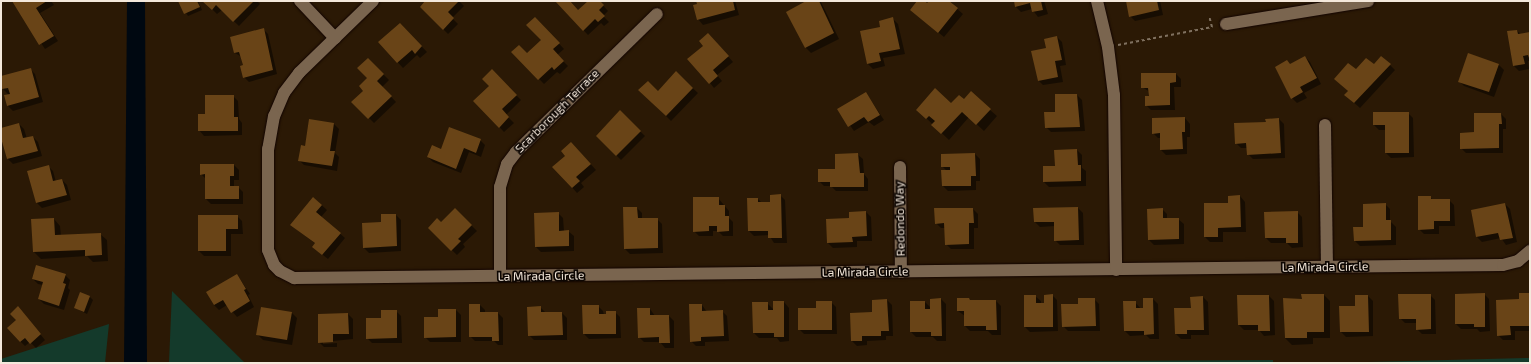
<!DOCTYPE html>
<html>
<head>
<meta charset="utf-8">
<style>
	body { margin:0 }
	#map { position:relative; width:1531px; height:364px; overflow:hidden; background:#2b1905; font-family:"Exo 2",sans-serif }
	div>[style] { position:absolute }
	[style*='--x'] { left:calc(var(--x)*1px); top:calc(var(--y)*1px); width:calc(var(--w)*1px); rotate:calc(var(--a)*1deg) }
	.green>* { inset:0; background:#143a2b }
	.water>* { inset:0; background:#000811 }
	.shadow>* { inset:0; background:#0007 }
	.building>* { inset:0; background:#694417 }
	.path>* { height:2px; margin-top:-1px; transform-origin:0; background:repeating-linear-gradient(90deg,#7f705f 0 3px,transparent 0 6px) }
	.roads { filter:drop-shadow(0 0 1px #120400) drop-shadow(0 0 1px #120400) }
	.minor>* { height:12px; margin:-6px; padding:0 6px; transform-origin:6px; border-radius:6px; background:#7a654f }
	span { translate:-50% -50%; white-space:nowrap; text-align:center; line-height:1.15; -webkit-text-stroke:3.5px #0d0602; paint-order:stroke }
	.street-label { font-size:12px; color:#f4e8db }
	.frame { position:absolute; inset:0; border:2px solid #f4e8db; pointer-events:none }
</style>
</head>
<body>
<div id="map">
	<div class="green">
		<div style="clip-path:polygon(172px 291px,245px 363px,169px 363px)"></div>
		<div style="clip-path:polygon(109px 324px,105px 363px,1px 363px,1px 359px)"></div>
		<div style="clip-path:polygon(1529px 358px,1530px 363px,1328px 363px)"></div>
		<div style="clip-path:polygon(1273px 360px,1273px 363px,770px 363px)"></div>
	</div>
	<div class="water">
		<div style="clip-path:polygon(127px 1px,145px 1px,147px 363px,124px 363px)"></div>
	</div>
	<div class="shadow">
		<div style="clip-path:polygon(13px 1px,51px 1px,54px 5px,40px 13px,58px 41px,45px 49px)"></div>
		<div style="clip-path:polygon(179px 1px,198px 1px,202px 10px,188px 16px)"></div>
		<div style="clip-path:polygon(204px 1px,257px 1px,260px 4px,239px 26px,222px 10px,217px 14px)"></div>
		<div style="clip-path:polygon(427px 1px,459px 1px,464px 6px,452px 18px,458px 24px,448px 34px,421px 7px)"></div>
		<div style="clip-path:polygon(556px 1px,569px 1px,578px 11px,589px 1px,599px 1px,608px 11px,603px 16px,609px 22px,604px 26px,601px 23px,588px 35px)"></div>
		<div style="clip-path:polygon(697px 1px,735px 1px,739px 15px,703px 25px,698px 19px)"></div>
		<div style="clip-path:polygon(809px 1px,821px 2px,839px 39px,811px 53px,806px 48px,787px 12px)"></div>
		<div style="clip-path:polygon(918px 1px,923px 1px,927px 4px,930px 1px,948px 1px,963px 14px,944px 37px,911px 10px)"></div>
		<div style="clip-path:polygon(1015px 1px,1044px 1px,1048px 14px,1038px 17px,1032px 9px,1021px 12px,1016px 7px)"></div>
		<div style="clip-path:polygon(1130px 1px,1160px 1px,1163px 15px,1135px 21px,1130px 16px)"></div>
		<div style="clip-path:polygon(535px 18px,564px 49px,557px 55px,568px 66px,560px 74px,557px 72px,544px 84px,513px 52px,527px 54px,542px 40px)"></div>
		<div style="clip-path:polygon(893px 19px,898px 24px,905px 54px,883px 58px,885px 66px,873px 69px,868px 64px,861px 32px,881px 28px)"></div>
		<div style="clip-path:polygon(400px 24px,427px 52px,420px 58px,417px 55px,403px 68px,379px 42px)"></div>
		<div style="clip-path:polygon(263px 29px,268px 34px,277px 74px,249px 82px,244px 77px,244px 66px,242px 57px,235px 53px)"></div>
		<div style="clip-path:polygon(1517px 31px,1521px 34px,1530px 33px,1530px 61px,1528px 61px,1529px 69px,1519px 71px,1514px 66px)"></div>
		<div style="clip-path:polygon(1057px 37px,1062px 42px,1066px 65px,1060px 66px,1063px 82px,1043px 85px,1038px 80px)"></div>
		<div style="clip-path:polygon(713px 39px,733px 62px,717px 75px,722px 81px,714px 88px,710px 83px,704px 46px)"></div>
		<div style="clip-path:polygon(1469px 54px,1499px 65px,1504px 70px,1494px 97px,1464px 86px,1459px 81px)"></div>
		<div style="clip-path:polygon(1305px 57px,1310px 62px,1321px 84px,1304px 93px,1307px 98px,1297px 103px,1292px 98px,1291px 65px)"></div>
		<div style="clip-path:polygon(368px 59px,389px 80px,382px 87px,396px 102px,374px 123px,353px 102px,364px 91px,369px 78px)"></div>
		<div style="clip-path:polygon(1374px 65px,1390px 65px,1395px 70px,1360px 108px,1351px 100px,1349px 92px,1335px 79px)"></div>
		<div style="clip-path:polygon(30px 69px,35px 74px,43px 102px,13px 111px,8px 106px,9px 95px,3px 89px,1px 77px)"></div>
		<div style="clip-path:polygon(492px 71px,521px 100px,506px 115px,514px 123px,504px 132px,475px 101px,491px 86px)"></div>
		<div style="clip-path:polygon(676px 73px,698px 93px,671px 121px,640px 90px,658px 92px)"></div>
		<div style="clip-path:polygon(1176px 74px,1181px 79px,1181px 87px,1174px 87px,1175px 110px,1151px 110px,1146px 105px,1150px 92px,1142px 87px)"></div>
		<div style="clip-path:polygon(866px 93px,884px 120px,874px 126px,869px 122px,854px 131px,839px 110px)"></div>
		<div style="clip-path:polygon(1077px 95px,1082px 100px,1085px 131px,1051px 132px,1046px 127px,1056px 113px)"></div>
		<div style="clip-path:polygon(233px 96px,238px 101px,239px 119px,242px 123px,242px 135px,204px 136px,199px 130px,206px 115px)"></div>
		<div style="clip-path:polygon(964px 100px,990px 110px,997px 116px,984px 131px,969px 117px,949px 140px,924px 116px)"></div>
		<div style="clip-path:polygon(620px 112px,645px 136px,621px 160px,597px 136px)"></div>
		<div style="clip-path:polygon(1408px 113px,1413px 118px,1414px 157px,1391px 158px,1386px 153px,1386px 130px,1379px 130px,1374px 125px)"></div>
		<div style="clip-path:polygon(1475px 114px,1501px 114px,1506px 119px,1506px 129px,1503px 129px,1503px 153px,1466px 153px,1461px 148px,1475px 133px)"></div>
		<div style="clip-path:polygon(1185px 118px,1190px 124px,1190px 137px,1187px 137px,1187px 154px,1166px 155px,1161px 150px,1161px 138px,1158px 138px,1153px 133px)"></div>
		<div style="clip-path:polygon(1279px 119px,1284px 124px,1285px 158px,1253px 159px,1248px 154px,1247px 148px,1241px 148px,1236px 143px,1267px 123px)"></div>
		<div style="clip-path:polygon(310px 120px,334px 124px,339px 129px,335px 153px,339px 157px,337px 171px,304px 165px,299px 160px,305px 147px)"></div>
		<div style="clip-path:polygon(19px 124px,24px 129px,27px 139px,33px 137px,38px 142px,42px 156px,13px 164px,8px 159px,1px 129px)"></div>
		<div style="clip-path:polygon(480px 140px,485px 145px,481px 157px,469px 152px,461px 173px,433px 162px,428px 157px)"></div>
		<div style="clip-path:polygon(576px 148px,596px 170px,581px 183px,584px 187px,577px 193px,554px 167px)"></div>
		<div style="clip-path:polygon(1077px 150px,1082px 155px,1082px 168px,1086px 171px,1086px 186px,1049px 187px,1044px 182px,1056px 167px,1056px 151px)"></div>
		<div style="clip-path:polygon(857px 154px,863px 159px,864px 174px,868px 179px,868px 191px,836px 191px,831px 186px,824px 186px,819px 181px)"></div>
		<div style="clip-path:polygon(975px 154px,980px 159px,980px 181px,976px 181px,976px 190px,948px 191px,943px 186px,947px 171px,942px 166px)"></div>
		<div style="clip-path:polygon(234px 165px,239px 170px,239px 180px,234px 180px,234px 187px,238px 187px,243px 192px,243px 204px,211px 204px,206px 199px,206px 179px,201px 174px)"></div>
		<div style="clip-path:polygon(48px 166px,53px 171px,56px 182px,62px 180px,67px 185px,71px 200px,42px 208px,37px 203px)"></div>
		<div style="clip-path:polygon(780px 195px,785px 200px,787px 243px,774px 243px,769px 235px,754px 236px,749px 231px,758px 199px,762px 203px,771px 203px)"></div>
		<div style="clip-path:polygon(1240px 196px,1245px 202px,1246px 232px,1223px 232px,1223px 242px,1210px 242px,1205px 237px,1229px 204px,1229px 197px)"></div>
		<div style="clip-path:polygon(1430px 197px,1433px 200px,1449px 200px,1454px 205px,1455px 226px,1439px 226px,1439px 234px,1424px 234px,1419px 229px)"></div>
		<div style="clip-path:polygon(314px 198px,327px 210px,321px 217px,345px 238px,328px 259px,318px 251px,316px 244px,296px 229px)"></div>
		<div style="clip-path:polygon(718px 198px,729px 211px,729px 218px,733px 222px,733px 236px,723px 236px,718px 231px,713px 231px,713px 236px,699px 236px,694px 231px)"></div>
		<div style="clip-path:polygon(1385px 204px,1390px 209px,1390px 221px,1396px 227px,1396px 245px,1360px 246px,1355px 241px)"></div>
		<div style="clip-path:polygon(1505px 204px,1510px 209px,1517px 242px,1506px 245px,1501px 238px,1482px 242px,1477px 237px)"></div>
		<div style="clip-path:polygon(637px 208px,642px 213px,642px 219px,657px 219px,662px 224px,663px 253px,630px 254px,625px 249px)"></div>
		<div style="clip-path:polygon(1078px 208px,1083px 213px,1084px 245px,1060px 245px,1055px 240px,1055px 226px,1040px 227px,1035px 222px)"></div>
		<div style="clip-path:polygon(455px 209px,477px 231px,463px 244px,465px 247px,457px 255px,429px 228px,441px 223px)"></div>
		<div style="clip-path:polygon(935px 209px,973px 209px,978px 214px,978px 228px,974px 228px,974px 249px,951px 249px,946px 244px,945px 228px,941px 228px,936px 223px)"></div>
		<div style="clip-path:polygon(1162px 209px,1167px 214px,1167px 219px,1178px 219px,1184px 224px,1184px 244px,1154px 245px,1149px 240px)"></div>
		<div style="clip-path:polygon(866px 212px,871px 217px,872px 241px,857px 241px,857px 247px,833px 248px,828px 243px,850px 219px)"></div>
		<div style="clip-path:polygon(1297px 212px,1302px 217px,1303px 247px,1292px 248px,1287px 243px,1271px 243px,1266px 238px)"></div>
		<div style="clip-path:polygon(558px 213px,563px 218px,564px 231px,568px 231px,574px 236px,574px 251px,541px 252px,536px 247px)"></div>
		<div style="clip-path:polygon(396px 215px,401px 220px,401px 251px,369px 253px,364px 248px)"></div>
		<div style="clip-path:polygon(199px 216px,237px 216px,242px 221px,243px 234px,231px 234px,231px 256px,204px 256px,199px 251px)"></div>
		<div style="clip-path:polygon(54px 219px,60px 226px,61px 236px,100px 234px,107px 240px,108px 261px,93px 262px,87px 256px,41px 259px,34px 252px)"></div>
		<div style="clip-path:polygon(65px 275px,70px 280px,68px 288px,70px 290px,64px 310px,44px 304px,39px 299px,43px 285px,38px 284px,33px 279px)"></div>
		<div style="clip-path:polygon(237px 275px,250px 294px,248px 295px,254px 307px,237px 317px,227px 305px,219px 310px,214px 305px)"></div>
		<div style="clip-path:polygon(1484px 294px,1489px 299px,1490px 331px,1480px 332px,1477px 329px,1461px 329px,1456px 324px)"></div>
		<div style="clip-path:polygon(1530px 294px,1530px 331px,1515px 331px,1515px 340px,1503px 340px,1498px 335px,1520px 300px)"></div>
		<div style="clip-path:polygon(1052px 295px,1057px 300px,1058px 331px,1030px 332px,1025px 327px,1035px 296px,1041px 301px,1041px 304px,1045px 304px)"></div>
		<div style="clip-path:polygon(1324px 295px,1330px 301px,1330px 338px,1313px 338px,1313px 344px,1292px 345px,1285px 338px,1284px 299px,1303px 301px)"></div>
		<div style="clip-path:polygon(1430px 295px,1435px 300px,1436px 334px,1422px 334px,1417px 329px,1417px 323px,1405px 323px,1400px 318px)"></div>
		<div style="clip-path:polygon(1269px 296px,1274px 301px,1275px 335px,1264px 336px,1259px 330px,1244px 330px,1239px 325px)"></div>
		<div style="clip-path:polygon(1368px 296px,1373px 301px,1373px 336px,1346px 337px,1341px 332px,1356px 307px)"></div>
		<div style="clip-path:polygon(90px 297px,93px 300px,87px 314px,75px 308px)"></div>
		<div style="clip-path:polygon(1203px 297px,1208px 302px,1209px 335px,1191px 335px,1191px 339px,1181px 339px,1176px 334px,1192px 309px)"></div>
		<div style="clip-path:polygon(941px 299px,946px 304px,946px 341px,937px 341px,933px 337px,916px 337px,911px 332px,911px 302px,925px 302px,931px 308px)"></div>
		<div style="clip-path:polygon(958px 299px,969px 299px,971px 301px,996px 301px,1001px 306px,1001px 335px,992px 335px,988px 331px,970px 331px,965px 326px,965px 316px,958px 311px)"></div>
		<div style="clip-path:polygon(1094px 299px,1099px 304px,1100px 331px,1068px 331px,1063px 326px)"></div>
		<div style="clip-path:polygon(1153px 299px,1158px 304px,1159px 339px,1150px 339px,1146px 335px,1130px 336px,1125px 331px,1135px 302px,1141px 309px,1144px 309px)"></div>
		<div style="clip-path:polygon(887px 300px,892px 305px,893px 336px,886px 336px,886px 340px,867px 341px,867px 345px,857px 346px,852px 341px,873px 313px)"></div>
		<div style="clip-path:polygon(784px 302px,789px 308px,789px 341px,780px 342px,777px 338px,759px 338px,754px 333px,767px 303px,774px 310px)"></div>
		<div style="clip-path:polygon(831px 302px,836px 307px,837px 334px,804px 334px,799px 329px,817px 309px)"></div>
		<div style="clip-path:polygon(470px 305px,480px 305px,485px 310px,485px 313px,498px 313px,503px 318px,503px 345px,498px 345px,494px 341px,475px 341px,470px 336px)"></div>
		<div style="clip-path:polygon(702px 305px,707px 312px,722px 311px,727px 316px,729px 341px,705px 342px,705px 346px,696px 346px,691px 341px)"></div>
		<div style="clip-path:polygon(598px 306px,603px 311px,604px 315px,615px 312px,620px 317px,621px 338px,589px 339px,584px 334px)"></div>
		<div style="clip-path:polygon(540px 307px,545px 312px,562px 313px,567px 318px,567px 340px,534px 340px,529px 335px)"></div>
		<div style="clip-path:polygon(650px 309px,655px 316px,669px 316px,674px 321px,674px 348px,665px 348px,660px 342px,644px 342px,639px 337px)"></div>
		<div style="clip-path:polygon(456px 310px,461px 315px,461px 342px,430px 342px,425px 337px)"></div>
		<div style="clip-path:polygon(396px 311px,401px 316px,402px 343px,372px 343px,367px 338px)"></div>
		<div style="clip-path:polygon(23px 313px,45px 340px,36px 348px,30px 342px,25px 346px,20px 341px,17px 321px)"></div>
		<div style="clip-path:polygon(292px 313px,297px 318px,292px 345px,263px 340px,258px 335px)"></div>
		<div style="clip-path:polygon(348px 314px,353px 319px,353px 339px,323px 342px,323px 344px,337px 343px,337px 347px,324px 347px,319px 342px)"></div>
	</div>
	<div class="building">
		<div style="clip-path:polygon(12px 1px,47px 1px,36px 8px,54px 36px,39px 45px)"></div>
		<div style="clip-path:polygon(178px 1px,197px 1px,200px 7px,184px 14px)"></div>
		<div style="clip-path:polygon(202px 1px,254px 1px,233px 22px,216px 5px,212px 10px)"></div>
		<div style="clip-path:polygon(425px 1px,459px 1px,448px 12px,454px 18px,443px 30px,420px 7px)"></div>
		<div style="clip-path:polygon(555px 1px,570px 1px,578px 10px,588px 1px,600px 1px,604px 5px,599px 10px,605px 16px,598px 22px,595px 19px,583px 31px)"></div>
		<div style="clip-path:polygon(696px 1px,733px 1px,735px 10px,697px 20px,693px 5px,697px 4px)"></div>
		<div style="clip-path:polygon(806px 1px,819px 1px,834px 33px,805px 48px,786px 12px)"></div>
		<div style="clip-path:polygon(917px 1px,925px 1px,927px 3px,929px 1px,949px 1px,958px 8px,938px 33px,910px 10px)"></div>
		<div style="clip-path:polygon(1014px 1px,1041px 1px,1043px 10px,1032px 12px,1030px 3px,1015px 7px)"></div>
		<div style="clip-path:polygon(1126px 1px,1157px 1px,1159px 10px,1129px 17px)"></div>
		<div style="clip-path:polygon(535px 17px,560px 43px,553px 49px,564px 61px,554px 70px,552px 67px,538px 80px,511px 52px,519px 45px,527px 53px,541px 40px,526px 25px)"></div>
		<div style="clip-path:polygon(893px 17px,900px 49px,879px 53px,881px 61px,867px 64px,860px 31px,880px 27px,879px 21px)"></div>
		<div style="clip-path:polygon(400px 23px,422px 46px,415px 54px,412px 50px,397px 63px,378px 42px)"></div>
		<div style="clip-path:polygon(264px 28px,273px 70px,243px 78px,240px 66px,243px 65px,239px 52px,234px 53px,230px 37px)"></div>
		<div style="clip-path:polygon(1517px 30px,1518px 34px,1530px 32px,1530px 61px,1528px 55px,1523px 56px,1525px 64px,1513px 66px,1507px 31px)"></div>
		<div style="clip-path:polygon(708px 33px,729px 56px,713px 70px,718px 76px,709px 84px,687px 59px,703px 46px,699px 41px)"></div>
		<div style="clip-path:polygon(1057px 36px,1062px 60px,1055px 61px,1058px 77px,1038px 81px,1031px 51px,1046px 48px,1044px 39px)"></div>
		<div style="clip-path:polygon(1468px 53px,1499px 64px,1489px 92px,1458px 82px)"></div>
		<div style="clip-path:polygon(1305px 56px,1317px 78px,1300px 87px,1303px 92px,1291px 99px,1275px 67px,1287px 60px,1290px 64px)"></div>
		<div style="clip-path:polygon(1381px 56px,1391px 64px,1354px 103px,1344px 95px,1348px 91px,1334px 79px,1348px 63px,1356px 69px,1366px 58px,1374px 64px)"></div>
		<div style="clip-path:polygon(368px 58px,384px 74px,377px 81px,392px 96px,368px 119px,351px 102px,363px 91px,359px 86px,367px 78px,357px 68px)"></div>
		<div style="clip-path:polygon(31px 68px,39px 97px,7px 106px,4px 95px,10px 94px,8px 88px,2px 89px,1px 76px)"></div>
		<div style="clip-path:polygon(492px 69px,517px 95px,502px 109px,509px 117px,499px 128px,473px 101px,489px 86px,482px 79px)"></div>
		<div style="clip-path:polygon(676px 71px,693px 88px,666px 116px,638px 90px,648px 81px,658px 91px)"></div>
		<div style="clip-path:polygon(1141px 73px,1176px 73px,1176px 82px,1170px 83px,1170px 105px,1145px 106px,1145px 96px,1149px 96px,1148px 88px,1141px 88px)"></div>
		<div style="clip-path:polygon(935px 88px,951px 103px,959px 95px,964px 99px,971px 91px,991px 109px,976px 125px,962px 112px,941px 134px,931px 125px,935px 121px,929px 116px,926px 119px,916px 110px)"></div>
		<div style="clip-path:polygon(866px 92px,880px 115px,868px 122px,864px 117px,848px 127px,837px 109px)"></div>
		<div style="clip-path:polygon(1055px 94px,1077px 94px,1080px 127px,1045px 128px,1044px 112px,1055px 112px)"></div>
		<div style="clip-path:polygon(205px 95px,234px 95px,234px 117px,238px 117px,238px 131px,198px 131px,198px 114px,205px 114px)"></div>
		<div style="clip-path:polygon(620px 110px,641px 131px,616px 156px,596px 136px)"></div>
		<div style="clip-path:polygon(1373px 112px,1409px 112px,1409px 153px,1385px 153px,1385px 125px,1373px 125px)"></div>
		<div style="clip-path:polygon(1474px 113px,1501px 113px,1502px 124px,1499px 124px,1499px 148px,1460px 149px,1460px 133px,1474px 132px)"></div>
		<div style="clip-path:polygon(1185px 117px,1185px 132px,1182px 132px,1183px 149px,1160px 150px,1160px 133px,1152px 134px,1152px 118px)"></div>
		<div style="clip-path:polygon(1279px 118px,1281px 153px,1247px 155px,1246px 143px,1235px 144px,1234px 123px,1266px 122px,1265px 119px)"></div>
		<div style="clip-path:polygon(309px 119px,334px 123px,330px 151px,335px 151px,332px 166px,298px 161px,301px 145px,305px 146px)"></div>
		<div style="clip-path:polygon(19px 123px,23px 138px,33px 136px,38px 151px,7px 159px,1px 138px,1px 128px)"></div>
		<div style="clip-path:polygon(449px 127px,481px 139px,476px 153px,464px 148px,456px 169px,427px 157px,432px 145px,441px 149px)"></div>
		<div style="clip-path:polygon(571px 142px,591px 164px,576px 177px,580px 181px,572px 188px,552px 167px,565px 156px,561px 151px)"></div>
		<div style="clip-path:polygon(1077px 149px,1078px 165px,1081px 165px,1081px 181px,1043px 182px,1043px 166px,1055px 166px,1054px 150px)"></div>
		<div style="clip-path:polygon(858px 153px,860px 173px,864px 173px,864px 187px,830px 187px,830px 182px,818px 182px,818px 169px,835px 169px,835px 154px)"></div>
		<div style="clip-path:polygon(975px 153px,976px 176px,971px 176px,971px 186px,942px 186px,941px 170px,950px 170px,950px 167px,941px 167px,941px 154px)"></div>
		<div style="clip-path:polygon(200px 164px,234px 164px,234px 176px,230px 176px,230px 186px,239px 186px,239px 199px,205px 199px,205px 174px,200px 175px)"></div>
		<div style="clip-path:polygon(49px 165px,53px 181px,62px 179px,67px 195px,36px 203px,27px 171px)"></div>
		<div style="clip-path:polygon(781px 194px,782px 238px,768px 238px,768px 231px,748px 231px,747px 198px,758px 198px,758px 202px,770px 202px,770px 195px)"></div>
		<div style="clip-path:polygon(1240px 195px,1241px 227px,1218px 228px,1218px 237px,1204px 237px,1204px 203px,1228px 203px,1228px 196px)"></div>
		<div style="clip-path:polygon(1418px 196px,1431px 196px,1431px 199px,1450px 199px,1450px 221px,1434px 221px,1434px 229px,1418px 230px)"></div>
		<div style="clip-path:polygon(313px 197px,322px 205px,316px 212px,341px 233px,322px 255px,312px 247px,315px 243px,290px 225px)"></div>
		<div style="clip-path:polygon(693px 197px,719px 197px,719px 205px,725px 205px,725px 216px,729px 216px,729px 231px,717px 232px,717px 226px,709px 226px,709px 231px,693px 232px)"></div>
		<div style="clip-path:polygon(1386px 203px,1386px 220px,1391px 220px,1391px 240px,1354px 241px,1353px 227px,1363px 227px,1363px 204px)"></div>
		<div style="clip-path:polygon(1505px 203px,1513px 238px,1500px 240px,1498px 233px,1476px 237px,1471px 210px)"></div>
		<div style="clip-path:polygon(623px 207px,637px 207px,638px 218px,658px 218px,658px 248px,624px 249px)"></div>
		<div style="clip-path:polygon(1078px 207px,1079px 240px,1054px 241px,1054px 222px,1034px 222px,1033px 208px)"></div>
		<div style="clip-path:polygon(455px 208px,472px 225px,458px 239px,461px 241px,451px 251px,428px 228px,437px 218px,441px 222px)"></div>
		<div style="clip-path:polygon(934px 208px,973px 208px,974px 223px,969px 223px,969px 244px,945px 245px,944px 223px,935px 224px)"></div>
		<div style="clip-path:polygon(1163px 208px,1163px 218px,1179px 218px,1179px 239px,1148px 240px,1147px 209px)"></div>
		<div style="clip-path:polygon(866px 211px,867px 236px,852px 237px,853px 242px,827px 243px,826px 219px,849px 218px,849px 212px)"></div>
		<div style="clip-path:polygon(1298px 211px,1298px 243px,1286px 243px,1286px 238px,1265px 238px,1264px 212px)"></div>
		<div style="clip-path:polygon(559px 212px,559px 231px,569px 230px,569px 246px,535px 247px,534px 213px)"></div>
		<div style="clip-path:polygon(381px 214px,396px 214px,397px 246px,363px 248px,362px 223px,381px 222px)"></div>
		<div style="clip-path:polygon(198px 215px,238px 215px,238px 229px,226px 229px,226px 251px,198px 251px)"></div>
		<div style="clip-path:polygon(54px 218px,55px 235px,101px 233px,102px 255px,85px 256px,85px 250px,33px 252px,31px 219px)"></div>
		<div style="clip-path:polygon(36px 265px,66px 274px,63px 283px,66px 284px,59px 306px,38px 299px,43px 282px,32px 279px)"></div>
		<div style="clip-path:polygon(237px 274px,246px 289px,244px 290px,250px 301px,231px 313px,223px 300px,214px 305px,206px 292px)"></div>
		<div style="clip-path:polygon(80px 292px,90px 296px,84px 312px,74px 308px)"></div>
		<div style="clip-path:polygon(1485px 293px,1485px 327px,1474px 327px,1474px 324px,1455px 324px,1455px 294px)"></div>
		<div style="clip-path:polygon(1519px 293px,1530px 293px,1530px 326px,1510px 326px,1511px 335px,1497px 336px,1496px 300px,1519px 299px)"></div>
		<div style="clip-path:polygon(1053px 294px,1053px 327px,1024px 327px,1024px 295px,1036px 295px,1036px 303px,1044px 303px,1044px 295px)"></div>
		<div style="clip-path:polygon(1301px 294px,1324px 294px,1324px 332px,1307px 332px,1307px 338px,1285px 338px,1283px 298px,1302px 299px)"></div>
		<div style="clip-path:polygon(1398px 294px,1431px 294px,1431px 329px,1416px 330px,1416px 319px,1399px 319px)"></div>
		<div style="clip-path:polygon(1237px 295px,1269px 295px,1270px 331px,1258px 331px,1258px 325px,1238px 325px)"></div>
		<div style="clip-path:polygon(1355px 295px,1368px 295px,1369px 332px,1340px 332px,1339px 306px,1355px 306px)"></div>
		<div style="clip-path:polygon(1203px 296px,1204px 330px,1187px 330px,1187px 334px,1175px 334px,1174px 308px,1191px 308px,1190px 297px)"></div>
		<div style="clip-path:polygon(941px 298px,942px 336px,931px 336px,931px 332px,910px 332px,910px 301px,925px 301px,925px 309px,930px 309px,930px 299px)"></div>
		<div style="clip-path:polygon(957px 298px,969px 298px,970px 300px,996px 300px,997px 330px,986px 330px,986px 326px,964px 326px,964px 311px,957px 311px)"></div>
		<div style="clip-path:polygon(1078px 298px,1095px 298px,1096px 326px,1062px 327px,1061px 304px,1078px 304px)"></div>
		<div style="clip-path:polygon(1143px 298px,1153px 298px,1154px 334px,1144px 335px,1144px 331px,1124px 331px,1123px 301px,1136px 301px,1136px 308px,1143px 308px)"></div>
		<div style="clip-path:polygon(887px 299px,889px 331px,881px 331px,881px 336px,862px 336px,862px 341px,851px 341px,850px 313px,872px 312px,872px 300px)"></div>
		<div style="clip-path:polygon(773px 301px,784px 301px,784px 337px,774px 337px,774px 333px,753px 333px,752px 302px,768px 302px,768px 310px,773px 310px)"></div>
		<div style="clip-path:polygon(816px 301px,832px 301px,832px 330px,798px 330px,798px 308px,816px 308px)"></div>
		<div style="clip-path:polygon(469px 304px,480px 304px,480px 312px,498px 312px,499px 341px,492px 341px,492px 337px,469px 337px)"></div>
		<div style="clip-path:polygon(689px 304px,702px 304px,702px 311px,723px 310px,724px 336px,701px 337px,701px 341px,690px 342px)"></div>
		<div style="clip-path:polygon(582px 305px,599px 305px,599px 314px,606px 314px,606px 311px,616px 311px,616px 334px,583px 334px)"></div>
		<div style="clip-path:polygon(18px 306px,41px 334px,30px 344px,25px 338px,20px 342px,7px 328px,16px 320px,10px 314px)"></div>
		<div style="clip-path:polygon(541px 306px,541px 312px,562px 312px,563px 335px,528px 336px,527px 307px)"></div>
		<div style="clip-path:polygon(261px 307px,292px 312px,287px 340px,256px 335px)"></div>
		<div style="clip-path:polygon(637px 308px,650px 308px,650px 315px,669px 315px,670px 343px,659px 343px,659px 337px,638px 338px)"></div>
		<div style="clip-path:polygon(438px 309px,456px 309px,456px 337px,424px 338px,424px 317px,438px 317px)"></div>
		<div style="clip-path:polygon(381px 310px,397px 310px,397px 338px,366px 339px,366px 318px,381px 318px)"></div>
		<div style="clip-path:polygon(348px 313px,349px 334px,333px 334px,333px 342px,318px 343px,318px 314px)"></div>
	</div>
	<div class="path">
		<div style="--x:1118;--y:45;--w:96;--a:-10.8"></div>
		<div style="--x:1212;--y:27;--w:11;--a:-105"></div>
	</div>
	<div class="roads">
		<div class="minor">
			<div style="--x:300;--y:1;--w:51;--a:46.6"></div>
			<div style="--x:373;--y:1;--w:103;--a:135.8"></div>
			<div style="--x:299;--y:73;--w:25;--a:127"></div>
			<div style="--x:284;--y:93;--w:25;--a:113"></div>
			<div style="--x:274;--y:116;--w:34;--a:100"></div>
			<div style="--x:268;--y:149;--w:101;--a:90"></div>
			<div style="--x:268;--y:250;--w:16;--a:68"></div>
			<div style="--x:274;--y:265;--w:8;--a:45"></div>
			<div style="--x:280;--y:271;--w:16;--a:27"></div>
			<div style="--x:294;--y:278;--w:1209;--a:-0.62"></div>
			<div style="--x:1503;--y:265;--w:16;--a:-15"></div>
			<div style="--x:1518;--y:261;--w:16;--a:-40"></div>
			<div style="--x:1097;--y:1;--w:47;--a:76.6"></div>
			<div style="--x:1108;--y:47;--w:48;--a:82.9"></div>
			<div style="--x:1114;--y:95;--w:175;--a:89.3"></div>
			<div style="--x:1226;--y:24;--w:144;--a:-9.2"></div>
			<div style="--x:1325;--y:125;--w:142;--a:89.2"></div>
			<div style="--x:900;--y:167;--w:105;--a:89.5"></div>
			<div style="--x:500;--y:276;--w:89;--a:-90"></div>
			<div style="--x:500;--y:187;--w:24;--a:-73"></div>
			<div style="--x:507;--y:164;--w:15;--a:-53"></div>
			<div style="--x:516;--y:152;--w:197;--a:-44.4"></div>
		</div>
	</div>
	<div class="street-label">
		<span style="left:557px;top:111px;rotate:-45deg">Scarborough Terrace</span>
		<span style="left:900px;top:219px;rotate:-91deg">Redondo Way</span>
		<span style="left:1325px;top:267px;rotate:-1deg">La Mirada Circle</span>
		<span style="left:865px;top:272px;rotate:-1deg">La Mirada Circle</span>
		<span style="left:541px;top:276px;rotate:-1deg">La Mirada Circle</span>
	</div>
	<div class="frame"></div>
</div>
</body>
</html>
